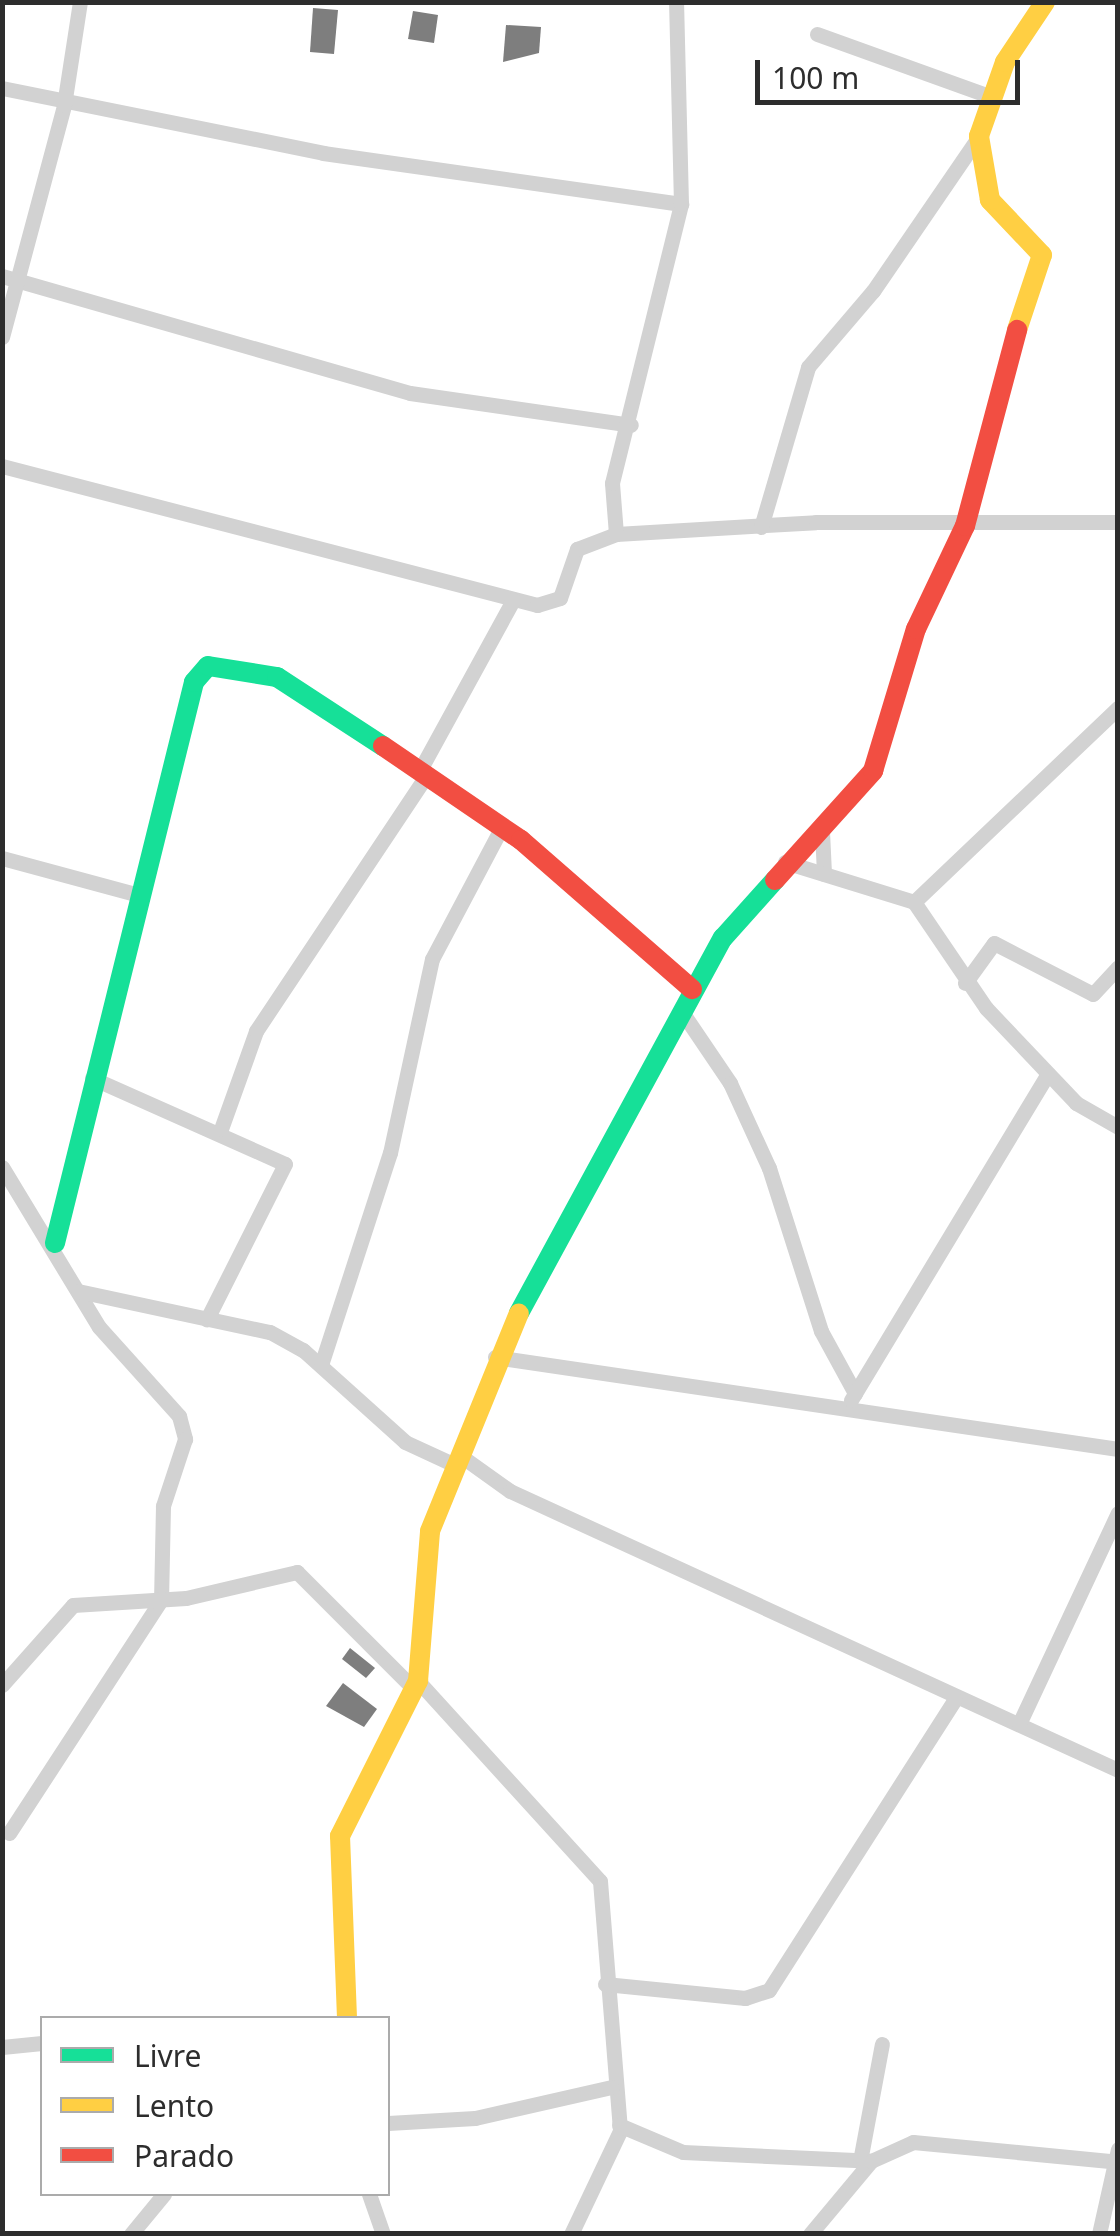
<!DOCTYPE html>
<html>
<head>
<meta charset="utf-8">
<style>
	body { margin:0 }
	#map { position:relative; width:1120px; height:2236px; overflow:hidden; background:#fff; font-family:"Noto Sans",sans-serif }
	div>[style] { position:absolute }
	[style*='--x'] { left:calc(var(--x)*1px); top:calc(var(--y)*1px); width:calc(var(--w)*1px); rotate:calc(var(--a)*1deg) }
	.building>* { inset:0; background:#7e7e7e }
	.street>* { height:15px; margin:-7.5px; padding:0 7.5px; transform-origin:7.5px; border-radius:7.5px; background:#d2d2d2 }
	.fast>* { height:20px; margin:-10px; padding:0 10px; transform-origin:10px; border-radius:10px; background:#16e098 }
	.slow>* { height:20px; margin:-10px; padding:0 10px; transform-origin:10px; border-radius:10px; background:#ffcf43 }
	.jam>* { height:20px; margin:-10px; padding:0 10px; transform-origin:10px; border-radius:10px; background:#f24e42 }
	span { translate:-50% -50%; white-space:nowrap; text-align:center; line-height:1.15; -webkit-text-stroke:10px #fff; paint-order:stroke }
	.frame { position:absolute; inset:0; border:5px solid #2d2d2d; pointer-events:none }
	.legend { position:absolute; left:40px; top:2016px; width:350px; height:180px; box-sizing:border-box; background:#fff; border:2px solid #ababab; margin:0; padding:12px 18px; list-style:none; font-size:30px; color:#2d2d2d }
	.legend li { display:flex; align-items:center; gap:20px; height:50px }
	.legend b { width:50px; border:2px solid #ababab }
	.scale { position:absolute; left:755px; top:60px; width:265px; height:45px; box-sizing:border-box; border:5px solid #2d2d2d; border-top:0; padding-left:12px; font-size:30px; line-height:35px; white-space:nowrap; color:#2d2d2d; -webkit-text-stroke:8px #fff; paint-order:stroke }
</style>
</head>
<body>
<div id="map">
	<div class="building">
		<div style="clip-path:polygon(313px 8px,338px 10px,334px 54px,310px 52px)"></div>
		<div style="clip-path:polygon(413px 11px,438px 15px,434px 43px,408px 39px)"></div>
		<div style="clip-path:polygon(506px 25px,541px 27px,539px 53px,503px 62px)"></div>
		<div style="clip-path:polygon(350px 1648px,375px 1668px,366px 1678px,342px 1659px)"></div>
		<div style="clip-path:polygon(343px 1683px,377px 1709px,364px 1727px,326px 1706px)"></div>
	</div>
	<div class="street">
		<div style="--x:817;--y:34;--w:183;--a:19.8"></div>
		<div style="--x:2;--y:88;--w:328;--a:11.4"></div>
		<div style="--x:323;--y:153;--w:362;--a:8.1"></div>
		<div style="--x:2;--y:276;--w:424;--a:16"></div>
		<div style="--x:410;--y:393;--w:223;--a:8.2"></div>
		<div style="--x:2;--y:337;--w:240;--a:-75"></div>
		<div style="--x:64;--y:105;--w:104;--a:-81.2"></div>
		<div style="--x:2;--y:466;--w:553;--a:14.56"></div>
		<div style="--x:537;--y:605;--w:24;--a:-17"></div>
		<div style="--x:560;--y:598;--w:52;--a:-70.9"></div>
		<div style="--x:577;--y:549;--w:42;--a:-21"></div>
		<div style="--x:616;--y:534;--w:200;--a:-3.4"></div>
		<div style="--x:816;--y:522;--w:302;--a:0"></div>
		<div style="--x:761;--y:527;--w:167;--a:-73.6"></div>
		<div style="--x:808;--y:367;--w:100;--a:-49.5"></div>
		<div style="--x:873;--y:291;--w:188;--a:-55.6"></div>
		<div style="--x:616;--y:534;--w:51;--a:-94.5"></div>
		<div style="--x:612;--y:483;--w:287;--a:-76.1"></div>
		<div style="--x:681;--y:204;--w:202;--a:-91.4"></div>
		<div style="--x:420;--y:770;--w:194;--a:-61.3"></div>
		<div style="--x:822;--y:831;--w:43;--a:87.3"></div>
		<div style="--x:2;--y:858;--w:138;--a:15.1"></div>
		<div style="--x:785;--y:862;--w:135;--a:17.2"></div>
		<div style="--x:914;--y:902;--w:282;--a:-43.6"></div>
		<div style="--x:914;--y:902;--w:128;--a:55.8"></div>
		<div style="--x:986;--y:1008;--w:131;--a:46.5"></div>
		<div style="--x:1076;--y:1103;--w:48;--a:29.7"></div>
		<div style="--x:965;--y:983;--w:49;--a:-54.1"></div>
		<div style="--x:994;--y:943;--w:111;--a:27.3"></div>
		<div style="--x:1093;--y:994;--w:37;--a:-47"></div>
		<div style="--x:682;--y:1012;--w:86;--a:55.9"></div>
		<div style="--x:730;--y:1083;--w:94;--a:65.4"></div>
		<div style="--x:769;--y:1168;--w:171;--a:72.3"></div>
		<div style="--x:821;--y:1331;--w:71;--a:61.3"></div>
		<div style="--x:92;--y:1078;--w:211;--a:24"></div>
		<div style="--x:285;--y:1164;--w:174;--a:116.7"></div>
		<div style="--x:221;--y:1129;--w:104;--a:-70.3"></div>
		<div style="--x:256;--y:1031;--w:308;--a:-56.3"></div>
		<div style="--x:2;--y:1167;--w:187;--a:58.8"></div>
		<div style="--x:99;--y:1327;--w:120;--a:48"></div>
		<div style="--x:179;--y:1416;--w:24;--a:75"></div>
		<div style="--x:185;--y:1439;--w:71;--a:108.2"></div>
		<div style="--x:163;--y:1506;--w:94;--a:91.2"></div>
		<div style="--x:161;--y:1600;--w:278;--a:123.1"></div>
		<div style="--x:78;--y:1291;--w:196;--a:12.1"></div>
		<div style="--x:270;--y:1332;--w:38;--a:29"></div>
		<div style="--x:303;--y:1350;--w:137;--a:42"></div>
		<div style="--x:405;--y:1442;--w:57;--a:24.8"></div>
		<div style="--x:495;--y:1357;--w:630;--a:8.4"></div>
		<div style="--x:321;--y:1365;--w:223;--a:-72"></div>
		<div style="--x:390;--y:1153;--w:198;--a:-77.8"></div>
		<div style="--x:432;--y:959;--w:149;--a:-62.1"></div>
		<div style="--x:851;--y:1400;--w:381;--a:-58.9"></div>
		<div style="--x:461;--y:1456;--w:60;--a:35.5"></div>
		<div style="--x:510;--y:1491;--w:669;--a:24.65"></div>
		<div style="--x:418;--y:1681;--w:270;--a:47.7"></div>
		<div style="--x:600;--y:1881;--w:251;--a:85.4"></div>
		<div style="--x:620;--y:2131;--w:114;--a:115.4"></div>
		<div style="--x:2;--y:1685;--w:107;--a:-48.4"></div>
		<div style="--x:73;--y:1605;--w:113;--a:-3.5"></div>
		<div style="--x:186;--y:1598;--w:114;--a:-13.2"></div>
		<div style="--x:297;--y:1572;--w:167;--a:45"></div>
		<div style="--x:1019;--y:1724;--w:233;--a:-64.9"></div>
		<div style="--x:605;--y:1984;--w:141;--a:5.7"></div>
		<div style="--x:745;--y:1998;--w:25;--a:-18"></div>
		<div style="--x:769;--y:1990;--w:345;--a:-57.4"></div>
		<div style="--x:2;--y:2047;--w:40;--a:-5.7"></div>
		<div style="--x:388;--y:2123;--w:87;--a:-3.3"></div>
		<div style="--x:475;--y:2118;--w:140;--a:-12.8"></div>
		<div style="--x:619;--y:2125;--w:69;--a:22.9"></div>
		<div style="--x:683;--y:2152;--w:188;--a:2.7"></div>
		<div style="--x:860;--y:2161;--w:119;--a:-79.4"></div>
		<div style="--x:369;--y:2194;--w:42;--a:70.7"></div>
		<div style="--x:131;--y:2234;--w:52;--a:-50.5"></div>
		<div style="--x:810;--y:2234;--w:95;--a:-50.1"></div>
		<div style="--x:871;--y:2161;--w:46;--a:-24.3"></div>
		<div style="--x:913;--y:2142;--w:200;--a:5.5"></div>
		<div style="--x:1099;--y:2234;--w:87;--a:-77.4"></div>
	</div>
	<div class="fast">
		<div style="--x:55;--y:1243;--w:578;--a:-76.08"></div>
		<div style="--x:194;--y:682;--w:21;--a:-49"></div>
		<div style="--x:208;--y:666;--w:70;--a:9.1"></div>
		<div style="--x:277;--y:677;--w:126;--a:33.1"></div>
		<div style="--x:519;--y:1313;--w:427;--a:-61.5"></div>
		<div style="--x:723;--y:938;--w:78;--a:-48.1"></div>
	</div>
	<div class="slow">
		<div style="--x:1017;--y:330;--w:79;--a:-71.6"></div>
		<div style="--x:1042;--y:255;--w:76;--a:-133.4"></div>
		<div style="--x:990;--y:200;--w:65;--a:-99.8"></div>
		<div style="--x:979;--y:136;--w:78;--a:-70.6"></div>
		<div style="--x:1005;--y:62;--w:72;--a:-56.3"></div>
		<div style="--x:347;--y:2018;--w:182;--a:-92.2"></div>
		<div style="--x:340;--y:1836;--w:174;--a:-63.3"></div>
		<div style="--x:418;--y:1681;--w:150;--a:-85.4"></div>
		<div style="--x:430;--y:1531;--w:235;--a:-67.8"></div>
	</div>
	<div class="jam">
		<div style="--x:383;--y:746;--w:167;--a:34.3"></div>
		<div style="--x:521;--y:840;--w:227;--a:41.1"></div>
		<div style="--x:775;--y:880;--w:147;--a:-48"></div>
		<div style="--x:873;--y:771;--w:148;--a:-73.2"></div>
		<div style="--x:916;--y:629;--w:114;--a:-64.6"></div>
		<div style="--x:965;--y:526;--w:203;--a:-75.1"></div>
	</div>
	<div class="frame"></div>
	<ul class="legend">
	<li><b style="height:12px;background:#16e098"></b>Livre</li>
	<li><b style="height:12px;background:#ffcf43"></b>Lento</li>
	<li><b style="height:12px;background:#f24e42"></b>Parado</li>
	</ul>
	<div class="scale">100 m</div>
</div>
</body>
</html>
